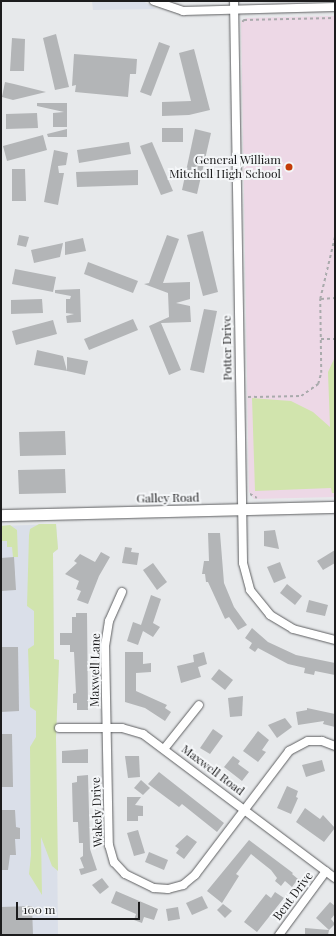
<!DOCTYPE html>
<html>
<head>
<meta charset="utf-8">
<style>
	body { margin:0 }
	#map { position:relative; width:336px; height:936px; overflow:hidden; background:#e7e9eb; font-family:"Playfair Display",serif }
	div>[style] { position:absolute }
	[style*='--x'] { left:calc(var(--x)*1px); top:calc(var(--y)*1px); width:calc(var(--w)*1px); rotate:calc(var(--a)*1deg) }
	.built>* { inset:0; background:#dadfe9 }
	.education>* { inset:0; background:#edd8e6 }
	.green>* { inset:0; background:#d1e4ad }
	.building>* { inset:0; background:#b3b5b7 }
	.path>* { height:1.5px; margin-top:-0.75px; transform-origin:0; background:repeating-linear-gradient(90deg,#a9aaac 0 3px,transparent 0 6px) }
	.roads { filter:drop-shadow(0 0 1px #5e5f61) drop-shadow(0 0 1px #5e5f61) }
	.minor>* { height:8px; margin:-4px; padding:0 4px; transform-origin:4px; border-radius:4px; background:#fff }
	.major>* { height:11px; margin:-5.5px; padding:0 5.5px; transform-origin:5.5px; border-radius:5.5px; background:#fff }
	.dots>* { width:11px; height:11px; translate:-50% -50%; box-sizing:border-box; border:2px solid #f4f6f8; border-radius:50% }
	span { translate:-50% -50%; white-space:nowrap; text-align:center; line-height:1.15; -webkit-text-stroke:4px #f4f6f8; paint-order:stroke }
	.poi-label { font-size:12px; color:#1c1c1d }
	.right { translate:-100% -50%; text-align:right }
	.street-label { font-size:12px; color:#1c1c1d }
	.frame { position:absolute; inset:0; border:2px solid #1c1c1d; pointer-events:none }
	.scale { position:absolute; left:16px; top:902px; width:124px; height:18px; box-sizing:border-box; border:2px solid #1c1c1d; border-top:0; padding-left:5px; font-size:12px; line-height:14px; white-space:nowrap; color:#1c1c1d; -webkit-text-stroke:3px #f4f6f8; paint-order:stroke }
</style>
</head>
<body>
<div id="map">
	<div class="built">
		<div style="clip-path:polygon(92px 1px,143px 1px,156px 9px,93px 10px)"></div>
		<div style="clip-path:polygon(56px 524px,58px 549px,53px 553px,54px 659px,59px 660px,56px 738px,58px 935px,1px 935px,1px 526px)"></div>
	</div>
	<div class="education">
		<div style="clip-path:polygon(335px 16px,335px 497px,254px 499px,249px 492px,241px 21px,246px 18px)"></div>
	</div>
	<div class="green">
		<div style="clip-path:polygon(335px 357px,335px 493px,332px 493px,331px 488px,255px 491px,252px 398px,291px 401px,313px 412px,330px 427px,328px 372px)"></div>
		<div style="clip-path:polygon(39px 524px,56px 524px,58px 549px,53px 553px,54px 659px,59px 660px,56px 738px,58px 871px,52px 866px,41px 837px,42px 895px,29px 874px,31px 855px,30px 747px,36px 737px,36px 711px,30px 707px,28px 649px,34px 645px,34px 611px,27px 606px,29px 535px,30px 529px)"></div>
		<div style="clip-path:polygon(10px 525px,17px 530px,18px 557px,13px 557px,12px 547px,7px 547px,7px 541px,1px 541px,1px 526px)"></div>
	</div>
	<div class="building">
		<div style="clip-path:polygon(56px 34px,69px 87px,55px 90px,43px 38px)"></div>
		<div style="clip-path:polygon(12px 38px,25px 39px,24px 71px,10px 71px)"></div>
		<div style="clip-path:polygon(159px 42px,170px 46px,151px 96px,140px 92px)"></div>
		<div style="clip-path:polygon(194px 49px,210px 110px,189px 115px,162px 116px,162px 102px,191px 101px,179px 53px)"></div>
		<div style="clip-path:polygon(74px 54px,137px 59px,136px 74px,130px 74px,128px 97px,75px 92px,76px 85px,72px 86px)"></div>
		<div style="clip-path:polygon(5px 82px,14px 84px,46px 92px,13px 100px,2px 97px)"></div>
		<div style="clip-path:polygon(37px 103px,67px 103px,67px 127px,53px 127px,53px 113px,64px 112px,37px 106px)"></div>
		<div style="clip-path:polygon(37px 113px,38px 128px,6px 129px,6px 114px)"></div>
		<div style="clip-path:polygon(162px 128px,183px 128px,183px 142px,162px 142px)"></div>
		<div style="clip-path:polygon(67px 129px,67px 137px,48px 137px,47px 134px)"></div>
		<div style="clip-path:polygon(195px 129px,211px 133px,197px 194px,182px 190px)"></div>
		<div style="clip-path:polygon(43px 135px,47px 150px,7px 161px,3px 146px)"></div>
		<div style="clip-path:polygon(129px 142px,131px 154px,79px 163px,77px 150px)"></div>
		<div style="clip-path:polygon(152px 142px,173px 191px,161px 195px,140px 146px)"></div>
		<div style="clip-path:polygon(54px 150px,68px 153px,66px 165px,58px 166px,59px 173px,64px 173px,58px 205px,44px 202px)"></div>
		<div style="clip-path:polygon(12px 169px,25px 169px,26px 201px,12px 201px)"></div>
		<div style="clip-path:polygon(138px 170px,138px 185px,77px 187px,76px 172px)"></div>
		<div style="clip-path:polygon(203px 231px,218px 292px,203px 296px,187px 235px)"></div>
		<div style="clip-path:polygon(19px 235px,29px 237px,26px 247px,17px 245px)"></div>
		<div style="clip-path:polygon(167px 235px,179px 239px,163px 283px,190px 282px,190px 299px,176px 303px,190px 306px,191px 322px,161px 323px,181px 370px,169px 375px,149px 326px,169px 317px,168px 293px,144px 284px,149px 283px)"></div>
		<div style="clip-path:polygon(83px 238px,86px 251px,65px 255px,65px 242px)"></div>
		<div style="clip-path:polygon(63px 243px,60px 257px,34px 263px,31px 250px)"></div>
		<div style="clip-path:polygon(88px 262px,138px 281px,133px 293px,84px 274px)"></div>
		<div style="clip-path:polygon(15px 269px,56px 277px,53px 292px,12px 284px)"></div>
		<div style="clip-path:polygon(80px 289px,81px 322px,67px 323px,66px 316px,74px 314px,66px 313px,66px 299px,70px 299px,71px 296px,55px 293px,55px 290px)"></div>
		<div style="clip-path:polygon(42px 299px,43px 313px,11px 314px,11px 300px)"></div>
		<div style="clip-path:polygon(204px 309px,217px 311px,204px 373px,190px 370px)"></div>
		<div style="clip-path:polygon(133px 319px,138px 330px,89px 350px,84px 339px)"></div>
		<div style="clip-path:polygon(53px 320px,57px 334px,16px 345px,12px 331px)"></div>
		<div style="clip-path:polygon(37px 350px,63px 356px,67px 371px,34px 365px)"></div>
		<div style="clip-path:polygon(67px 357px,88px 361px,85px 375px,67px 371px)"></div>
		<div style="clip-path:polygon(65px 431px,66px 455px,20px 456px,19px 432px)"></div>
		<div style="clip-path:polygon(65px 469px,66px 493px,19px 494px,18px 470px)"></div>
		<div style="clip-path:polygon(275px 530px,279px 549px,264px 546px,264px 531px)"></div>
		<div style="clip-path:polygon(208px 533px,220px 533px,224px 583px,234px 607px,247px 625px,238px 630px,229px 617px,225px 619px,208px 582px,206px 582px,205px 574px,202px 574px,204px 561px,209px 561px)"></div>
		<div style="clip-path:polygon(125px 547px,132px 548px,131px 552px,139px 553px,137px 565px,122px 563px)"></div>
		<div style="clip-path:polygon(335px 550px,335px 563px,323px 570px,317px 561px)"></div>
		<div style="clip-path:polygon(101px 552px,110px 557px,99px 576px,88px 604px,77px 600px,81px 591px,76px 589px,79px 581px,65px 574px,77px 563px,74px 561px,80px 554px,95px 562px)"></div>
		<div style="clip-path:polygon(14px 557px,16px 590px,1px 591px,1px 558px)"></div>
		<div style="clip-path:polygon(280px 562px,286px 578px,274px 583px,267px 567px)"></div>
		<div style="clip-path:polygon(153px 563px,167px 582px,157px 590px,143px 570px)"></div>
		<div style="clip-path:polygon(287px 584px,302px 596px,295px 605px,280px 593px)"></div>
		<div style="clip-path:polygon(151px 595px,161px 599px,153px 623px,160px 627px,153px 637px,143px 631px,138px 645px,127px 641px,133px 622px,141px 625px)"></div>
		<div style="clip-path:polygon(309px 600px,328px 605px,325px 616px,306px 612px)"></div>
		<div style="clip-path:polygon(76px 613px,87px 613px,88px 710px,77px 710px,77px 703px,73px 703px,73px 694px,76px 693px,74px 652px,70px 652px,70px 645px,60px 645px,60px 633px,72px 633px,72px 617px,76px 617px)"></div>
		<div style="clip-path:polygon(252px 628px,268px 642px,296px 655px,335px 663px,335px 675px,315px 671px,314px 675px,304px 673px,305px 668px,288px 664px,258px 648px,255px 652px,249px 648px,252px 643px,245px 638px)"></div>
		<div style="clip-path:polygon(1px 647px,18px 647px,19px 711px,1px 712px)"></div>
		<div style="clip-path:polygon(125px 652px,143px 652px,143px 664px,151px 663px,151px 672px,136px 673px,136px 691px,167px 705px,165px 708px,171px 712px,165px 721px,145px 708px,125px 702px)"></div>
		<div style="clip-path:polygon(204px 652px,207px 664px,198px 667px,201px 677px,181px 683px,177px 666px,194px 662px,193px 655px)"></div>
		<div style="clip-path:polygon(219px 669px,233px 680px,225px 690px,211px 679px)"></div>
		<div style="clip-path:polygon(243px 696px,242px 716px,230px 717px,228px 698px)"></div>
		<div style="clip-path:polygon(307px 708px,335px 714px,335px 727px,323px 724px,324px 721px,298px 725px,296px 712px,307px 710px)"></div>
		<div style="clip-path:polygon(285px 718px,292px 727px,277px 738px,268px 725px)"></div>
		<div style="clip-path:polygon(213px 729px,223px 736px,210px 754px,200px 748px)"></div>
		<div style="clip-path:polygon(258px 731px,269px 740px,262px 750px,266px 752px,258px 762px,243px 751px)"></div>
		<div style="clip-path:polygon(1px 734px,12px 734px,13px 787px,1px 787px)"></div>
		<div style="clip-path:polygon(88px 749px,88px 763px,62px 763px,62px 751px)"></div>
		<div style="clip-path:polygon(125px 756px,139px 756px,140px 777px,128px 778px)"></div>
		<div style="clip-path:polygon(233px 756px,240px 761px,238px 764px,249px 772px,242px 781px,224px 767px)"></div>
		<div style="clip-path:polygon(322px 760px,325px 771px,306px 777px,302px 765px)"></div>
		<div style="clip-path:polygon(159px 772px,224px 823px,217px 832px,182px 804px,179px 807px,148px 784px)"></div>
		<div style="clip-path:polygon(88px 775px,90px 849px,97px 870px,81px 875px,79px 869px,84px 868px,80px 858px,83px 856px,83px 843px,79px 843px,78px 822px,73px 822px,72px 783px,77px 782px,77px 776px)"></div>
		<div style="clip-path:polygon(141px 780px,150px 788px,143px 795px,134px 788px)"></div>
		<div style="clip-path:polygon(287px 786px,298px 791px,296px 797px,298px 798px,291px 814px,277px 808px)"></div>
		<div style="clip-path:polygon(127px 797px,141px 797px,135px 805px,143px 806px,143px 816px,138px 816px,138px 821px,127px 821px)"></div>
		<div style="clip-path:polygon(305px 808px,320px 819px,323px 815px,335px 828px,324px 842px,296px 822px)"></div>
		<div style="clip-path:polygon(1px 810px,15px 810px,16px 827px,20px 828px,20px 839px,15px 839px,16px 855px,10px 855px,8px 870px,1px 870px)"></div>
		<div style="clip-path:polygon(138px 830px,145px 853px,134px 856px,127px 833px)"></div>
		<div style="clip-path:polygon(187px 835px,197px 842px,184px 859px,176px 853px,179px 849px,175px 846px)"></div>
		<div style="clip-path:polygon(249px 840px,293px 873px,292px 874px,298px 879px,292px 887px,285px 881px,281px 886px,275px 881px,277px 878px,271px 870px,251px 854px,236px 874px,239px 876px,222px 903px,207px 891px)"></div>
		<div style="clip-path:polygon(149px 852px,168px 860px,164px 870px,145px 862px)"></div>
		<div style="clip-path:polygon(102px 878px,109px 887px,100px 894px,92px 885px)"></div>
		<div style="clip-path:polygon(116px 891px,158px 909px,154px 920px,144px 917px,142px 923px,134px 920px,136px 914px,111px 903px)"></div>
		<div style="clip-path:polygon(275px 892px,284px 898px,257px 932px,244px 922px,266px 894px,271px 898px)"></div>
		<div style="clip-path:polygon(202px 896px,208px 908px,192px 915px,186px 903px)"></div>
		<div style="clip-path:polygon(330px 902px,335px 906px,335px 914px,331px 919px,335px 924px,329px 930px,316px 918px)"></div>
		<div style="clip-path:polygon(223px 904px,232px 911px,225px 918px,217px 910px)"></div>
		<div style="clip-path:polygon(32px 906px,33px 935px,1px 935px,1px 907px)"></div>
		<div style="clip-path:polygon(178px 907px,180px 919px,168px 921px,166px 909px)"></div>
		<div style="clip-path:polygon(305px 928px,329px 930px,328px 935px,305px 935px)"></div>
	</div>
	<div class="path">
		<div style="--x:242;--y:22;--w:3;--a:-45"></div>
		<div style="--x:244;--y:20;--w:91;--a:-1.3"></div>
		<div style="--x:321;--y:299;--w:14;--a:-4"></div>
		<div style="--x:321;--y:339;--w:14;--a:0"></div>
		<div style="--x:248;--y:397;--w:53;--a:-1.1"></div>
		<div style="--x:301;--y:396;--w:21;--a:-35"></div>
		<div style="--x:318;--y:384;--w:11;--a:-75"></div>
		<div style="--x:321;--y:373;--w:74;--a:-90.8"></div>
		<div style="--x:320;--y:299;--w:65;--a:-76.6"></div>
		<div style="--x:250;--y:494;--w:8;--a:30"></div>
	</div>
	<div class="roads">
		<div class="minor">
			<div style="--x:154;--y:1;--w:31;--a:19"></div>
			<div style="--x:183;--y:11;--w:152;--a:-1.5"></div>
			<div style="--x:234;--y:1;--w:562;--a:89.08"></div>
			<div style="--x:243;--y:563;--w:28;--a:75"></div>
			<div style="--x:250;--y:590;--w:32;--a:51"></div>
			<div style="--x:270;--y:615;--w:27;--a:31"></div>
			<div style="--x:293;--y:629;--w:43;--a:14.7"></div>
			<div style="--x:122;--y:592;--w:32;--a:114"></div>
			<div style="--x:109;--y:621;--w:24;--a:99"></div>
			<div style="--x:105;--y:645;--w:200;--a:88.9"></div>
			<div style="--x:109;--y:845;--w:18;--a:74"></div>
			<div style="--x:114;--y:862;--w:16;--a:47"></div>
			<div style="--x:125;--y:874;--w:32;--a:26"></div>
			<div style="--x:154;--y:888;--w:14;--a:4"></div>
			<div style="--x:168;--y:889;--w:16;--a:-15"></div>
			<div style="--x:183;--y:885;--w:16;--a:-40"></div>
			<div style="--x:195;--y:875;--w:156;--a:-52.8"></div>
			<div style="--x:289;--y:751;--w:21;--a:-28"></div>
			<div style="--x:308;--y:741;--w:14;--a:0"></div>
			<div style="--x:322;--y:741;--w:14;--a:21"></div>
			<div style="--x:59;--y:728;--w:63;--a:0"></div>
			<div style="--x:122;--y:728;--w:22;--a:16"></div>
			<div style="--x:143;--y:734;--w:240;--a:36.9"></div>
			<div style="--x:164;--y:749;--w:56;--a:-51.5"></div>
			<div style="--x:279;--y:935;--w:79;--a:-53.7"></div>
		</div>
		<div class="major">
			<div style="--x:1;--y:515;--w:334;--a:-1.4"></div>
		</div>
	</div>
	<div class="dots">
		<div style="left:289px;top:167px;background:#c43c08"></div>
	</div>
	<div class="poi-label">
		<span class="right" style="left:281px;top:167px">General William<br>Mitchell High School</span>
	</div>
	<div class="street-label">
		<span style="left:227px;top:348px;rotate:-91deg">Potter Drive</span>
		<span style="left:168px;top:498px;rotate:-1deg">Galley Road</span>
		<span style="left:95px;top:670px;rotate:-89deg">Maxwell Lane</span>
		<span style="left:213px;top:770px;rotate:37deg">Maxwell Road</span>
		<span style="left:97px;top:812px;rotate:-92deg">Wakely Drive</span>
		<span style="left:293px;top:896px;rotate:-53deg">Bent Drive</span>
	</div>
	<div class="frame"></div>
	<div class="scale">100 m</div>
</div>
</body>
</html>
